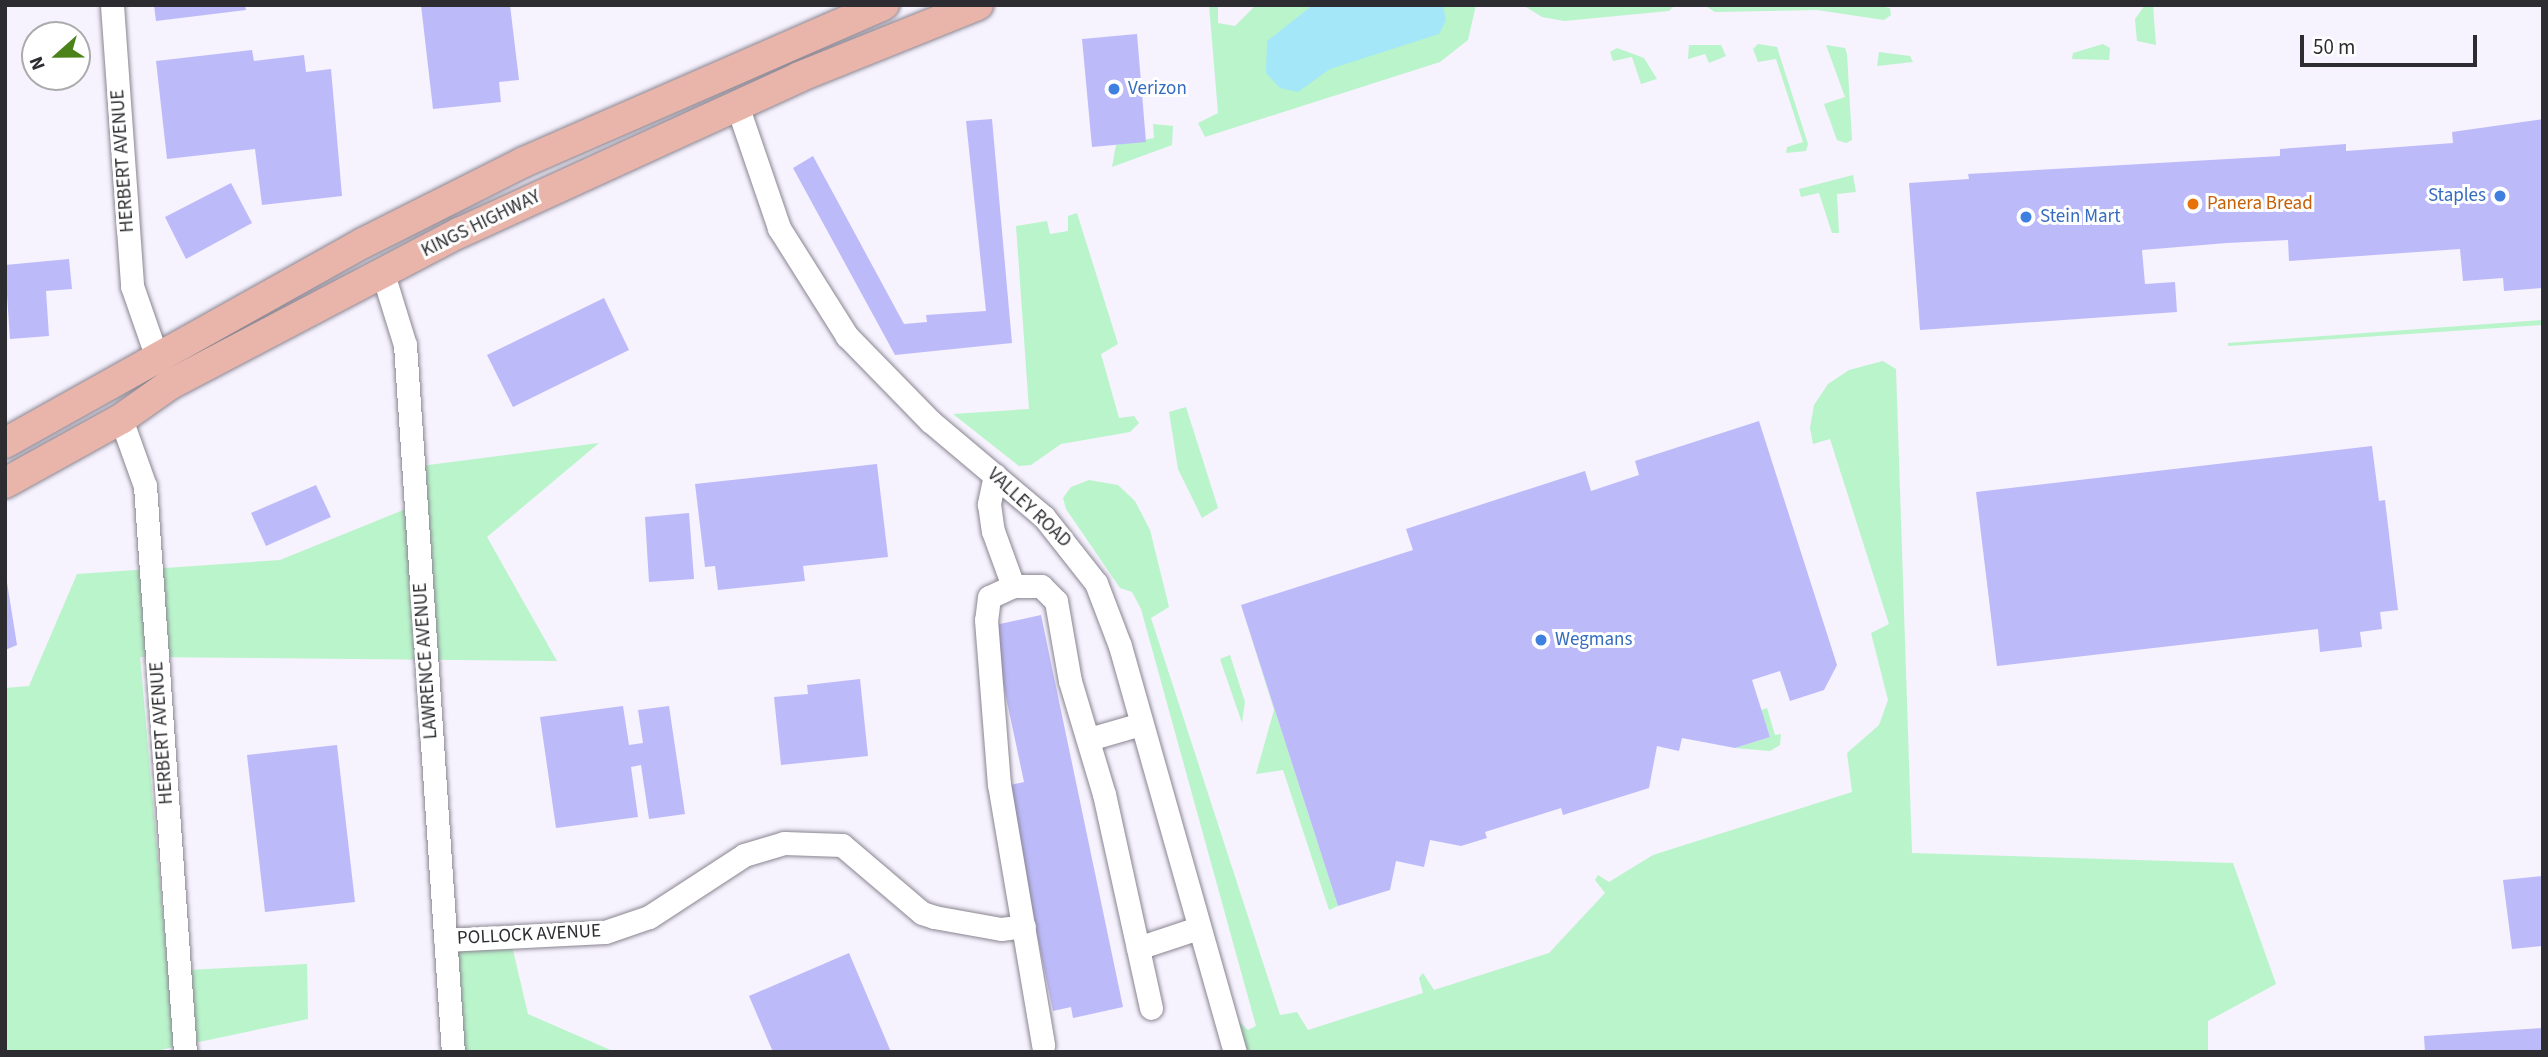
<!DOCTYPE html>
<html>
<head>
<meta charset="utf-8">
<style>
	body { margin:0 }
	#map { position:relative; width:2548px; height:1057px; overflow:hidden; background:#f6f2fe; font-family:"Source Sans 3",sans-serif }
	div>[style] { position:absolute }
	[style*='--x'] { left:calc(var(--x)*1px); top:calc(var(--y)*1px); width:calc(var(--w)*1px); rotate:calc(var(--a)*1deg) }
	.green>* { inset:0; background:#baf4cb }
	.water>* { inset:0; background:#a3e7f9 }
	.building>* { inset:0; background:#bdbafa }
	.roads { filter:drop-shadow(0 0 2px #898590) drop-shadow(0 0 2px #898590) }
	.minor>* { height:23px; margin:-11.5px; padding:0 11.5px; transform-origin:11.5px; border-radius:11.5px; background:#fff }
	.major>* { height:30px; margin:-15px; padding:0 15px; transform-origin:15px; border-radius:15px; background:#e9b4aa }
	.dots>* { width:19px; height:19px; translate:-50% -50%; box-sizing:border-box; border:4px solid #fff; border-radius:50% }
	span { translate:-50% -50%; white-space:nowrap; text-align:center; line-height:1.15; -webkit-text-stroke:6px #fff; paint-order:stroke }
	.shop-label { font-size:19px; color:#366cbe }
	.left { translate:0 -50%; text-align:left }
	.right { translate:-100% -50%; text-align:right }
	.street-label { font-size:19px; color:#2d2c30 }
	.food-label { font-size:19px; color:#c56008 }
	.frame { position:absolute; inset:0; border:7px solid #2d2c30; pointer-events:none }
	.north { position:absolute; left:21px; top:21px; width:70px; height:70px; box-sizing:border-box; background:#fff; border:2px solid #ababac; border-radius:50%; rotate:249deg; font-size:19px; font-weight:700; line-height:28px; text-align:center; color:#2d2c30 }
	.north::after { content:''; display:block; margin:auto; width:24px; height:32px; background:#4b821a; clip-path:polygon(50% 0,100% 100%,50% 72%,0 100%) }
	.scale { position:absolute; left:2300px; top:35px; width:177px; height:32px; box-sizing:border-box; border:4px solid #2d2c30; border-top:0; padding-left:9px; font-size:21px; line-height:24px; white-space:nowrap; color:#2d2c30; -webkit-text-stroke:5px #fff; paint-order:stroke }
</style>
</head>
<body>
<div id="map">
	<div class="green">
		<div style="clip-path:polygon(1209px 5px,1218px 5px,1218px 23px,1235px 26px,1256px 5px,1476px 5px,1468px 40px,1440px 62px,1205px 137px,1198px 123px,1218px 113px)"></div>
		<div style="clip-path:polygon(1523px 5px,1675px 5px,1669px 11px,1564px 21px,1542px 17px)"></div>
		<div style="clip-path:polygon(1704px 5px,1871px 5px,1890px 8px,1891px 15px,1884px 20px,1817px 10px,1715px 12px)"></div>
		<div style="clip-path:polygon(2145px 5px,2153px 5px,2156px 45px,2137px 41px,2135px 19px)"></div>
		<div style="clip-path:polygon(1758px 44px,1777px 47px,1808px 144px,1806px 151px,1786px 153px,1787px 147px,1803px 142px,1776px 59px,1758px 62px,1753px 49px)"></div>
		<div style="clip-path:polygon(2103px 44px,2110px 48px,2109px 60px,2072px 59px,2073px 53px)"></div>
		<div style="clip-path:polygon(1689px 45px,1721px 45px,1726px 56px,1709px 63px,1705px 54px,1688px 59px)"></div>
		<div style="clip-path:polygon(1826px 45px,1845px 48px,1847px 54px,1852px 140px,1846px 143px,1837px 140px,1824px 104px,1845px 97px)"></div>
		<div style="clip-path:polygon(1617px 48px,1644px 58px,1657px 79px,1641px 84px,1632px 57px,1613px 61px,1610px 52px)"></div>
		<div style="clip-path:polygon(1879px 52px,1910px 56px,1913px 62px,1877px 66px)"></div>
		<div style="clip-path:polygon(1153px 124px,1173px 126px,1172px 145px,1112px 167px,1116px 145px,1154px 138px)"></div>
		<div style="clip-path:polygon(1853px 175px,1856px 192px,1837px 194px,1839px 233px,1832px 233px,1819px 193px,1801px 197px,1799px 189px)"></div>
		<div style="clip-path:polygon(1077px 213px,1118px 344px,1101px 354px,1119px 418px,1134px 416px,1139px 423px,1130px 432px,1061px 444px,1031px 465px,1019px 466px,953px 414px,1029px 409px,1016px 226px,1047px 221px,1050px 234px,1068px 231px,1068px 216px)"></div>
		<div style="clip-path:polygon(2543px 320px,2543px 325px,2228px 346px,2228px 343px)"></div>
		<div style="clip-path:polygon(1883px 361px,1896px 369px,1912px 853px,2233px 863px,2276px 984px,2208px 1021px,2208px 1052px,1240px 1052px,1216px 1000px,1248px 1030px,1256px 1026px,1141px 609px,1132px 592px,1120px 588px,1066px 509px,1063px 498px,1071px 487px,1089px 480px,1118px 485px,1135px 501px,1150px 530px,1169px 607px,1151px 618px,1280px 1015px,1297px 1012px,1308px 1030px,1423px 993px,1419px 978px,1423px 973px,1434px 990px,1549px 953px,1605px 893px,1595px 880px,1598px 875px,1609px 882px,1653px 855px,1852px 792px,1847px 753px,1879px 725px,1888px 700px,1871px 633px,1889px 624px,1830px 439px,1813px 444px,1810px 428px,1814px 405px,1828px 384px,1849px 370px)"></div>
		<div style="clip-path:polygon(1186px 407px,1218px 508px,1202px 518px,1178px 469px,1169px 412px)"></div>
		<div style="clip-path:polygon(599px 443px,487px 537px,557px 661px,140px 657px,168px 971px,307px 964px,308px 1019px,151px 1052px,5px 1052px,5px 688px,29px 686px,77px 574px,280px 560px,418px 504px,413px 467px)"></div>
		<div style="clip-path:polygon(1241px 605px,1338px 906px,1329px 910px,1283px 770px,1256px 774px,1274px 710px)"></div>
		<div style="clip-path:polygon(1230px 655px,1245px 702px,1242px 723px,1220px 659px)"></div>
		<div style="clip-path:polygon(1767px 708px,1775px 735px,1781px 734px,1780px 745px,1770px 751px,1735px 748px,1770px 737px,1761px 710px)"></div>
		<div style="clip-path:polygon(444px 938px,512px 946px,528px 1014px,615px 1052px,454px 1052px)"></div>
	</div>
	<div class="water">
		<div style="clip-path:polygon(1313px 5px,1443px 5px,1446px 20px,1439px 34px,1330px 69px,1298px 92px,1280px 88px,1266px 73px,1267px 41px)"></div>
	</div>
	<div class="building">
		<div style="clip-path:polygon(154px 5px,245px 5px,246px 10px,156px 21px)"></div>
		<div style="clip-path:polygon(421px 5px,510px 5px,519px 80px,499px 82px,501px 102px,433px 109px)"></div>
		<div style="clip-path:polygon(1137px 34px,1146px 142px,1092px 147px,1082px 39px)"></div>
		<div style="clip-path:polygon(252px 50px,254px 61px,304px 55px,306px 72px,331px 69px,342px 196px,262px 205px,255px 149px,167px 159px,156px 61px)"></div>
		<div style="clip-path:polygon(992px 119px,1012px 343px,895px 355px,793px 168px,813px 156px,904px 324px,927px 322px,926px 315px,986px 311px,966px 121px)"></div>
		<div style="clip-path:polygon(2543px 119px,2543px 288px,2504px 291px,2503px 278px,2463px 281px,2460px 249px,2289px 261px,2288px 240px,2227px 243px,2142px 250px,2145px 284px,2175px 282px,2177px 312px,1920px 330px,1909px 183px,1969px 179px,1968px 174px,2280px 156px,2280px 149px,2346px 144px,2346px 151px,2453px 143px,2452px 132px)"></div>
		<div style="clip-path:polygon(231px 183px,252px 223px,186px 259px,165px 217px)"></div>
		<div style="clip-path:polygon(69px 259px,72px 289px,46px 291px,49px 336px,10px 339px,5px 265px)"></div>
		<div style="clip-path:polygon(604px 298px,629px 350px,513px 407px,487px 355px)"></div>
		<div style="clip-path:polygon(1759px 421px,1837px 665px,1824px 690px,1790px 701px,1780px 671px,1752px 680px,1770px 737px,1735px 748px,1682px 738px,1679px 751px,1657px 746px,1649px 788px,1563px 815px,1561px 808px,1485px 832px,1487px 838px,1461px 846px,1430px 840px,1424px 867px,1396px 861px,1390px 890px,1338px 906px,1241px 605px,1413px 550px,1406px 529px,1585px 471px,1591px 491px,1639px 475px,1635px 461px)"></div>
		<div style="clip-path:polygon(2372px 446px,2379px 501px,2385px 500px,2398px 610px,2380px 612px,2382px 629px,2360px 632px,2362px 647px,2320px 652px,2318px 629px,1997px 666px,1976px 492px)"></div>
		<div style="clip-path:polygon(877px 464px,888px 557px,803px 566px,805px 581px,718px 590px,715px 566px,705px 567px,695px 484px)"></div>
		<div style="clip-path:polygon(316px 485px,331px 517px,266px 546px,251px 513px)"></div>
		<div style="clip-path:polygon(689px 513px,694px 579px,649px 582px,645px 517px)"></div>
		<div style="clip-path:polygon(5px 570px,17px 645px,5px 650px)"></div>
		<div style="clip-path:polygon(1041px 615px,1123px 1007px,1073px 1018px,1071px 1007px,1053px 1011px,1006px 786px,1024px 782px,991px 626px)"></div>
		<div style="clip-path:polygon(860px 679px,868px 756px,781px 765px,774px 697px,808px 694px,807px 685px)"></div>
		<div style="clip-path:polygon(623px 706px,629px 745px,643px 743px,638px 710px,669px 706px,685px 814px,649px 819px,641px 765px,631px 767px,638px 817px,556px 828px,540px 717px)"></div>
		<div style="clip-path:polygon(337px 745px,355px 902px,265px 912px,247px 755px)"></div>
		<div style="clip-path:polygon(2543px 876px,2543px 946px,2512px 949px,2503px 880px)"></div>
		<div style="clip-path:polygon(849px 953px,891px 1052px,773px 1052px,749px 996px)"></div>
		<div style="clip-path:polygon(2543px 1028px,2543px 1052px,2425px 1052px,2424px 1036px)"></div>
	</div>
	<div class="roads">
		<div class="minor">
			<div style="--x:112;--y:5;--w:282;--a:85.9"></div>
			<div style="--x:132;--y:286;--w:73;--a:70.8"></div>
			<div style="--x:738;--y:108;--w:127;--a:71.1"></div>
			<div style="--x:779;--y:228;--w:128;--a:57.8"></div>
			<div style="--x:847;--y:336;--w:119;--a:45.7"></div>
			<div style="--x:930;--y:421;--w:149;--a:40.1"></div>
			<div style="--x:1044;--y:517;--w:84;--a:51.8"></div>
			<div style="--x:1096;--y:583;--w:67;--a:69.1"></div>
			<div style="--x:1120;--y:646;--w:422;--a:74.2"></div>
			<div style="--x:383;--y:274;--w:74;--a:72.8"></div>
			<div style="--x:405;--y:345;--w:709;--a:86.12"></div>
			<div style="--x:121;--y:419;--w:71;--a:70.3"></div>
			<div style="--x:145;--y:486;--w:567;--a:85.96"></div>
			<div style="--x:995;--y:475;--w:30;--a:102"></div>
			<div style="--x:989;--y:504;--w:27;--a:82"></div>
			<div style="--x:993;--y:531;--w:59;--a:70"></div>
			<div style="--x:1013;--y:586;--w:26;--a:155"></div>
			<div style="--x:989;--y:597;--w:23;--a:97"></div>
			<div style="--x:986;--y:620;--w:165;--a:85.5"></div>
			<div style="--x:999;--y:784;--w:265;--a:80.4"></div>
			<div style="--x:1013;--y:586;--w:28;--a:0"></div>
			<div style="--x:1041;--y:586;--w:21;--a:45"></div>
			<div style="--x:1056;--y:601;--w:81;--a:80.1"></div>
			<div style="--x:1070;--y:681;--w:118;--a:73.3"></div>
			<div style="--x:1104;--y:794;--w:219;--a:77.6"></div>
			<div style="--x:1089;--y:739;--w:54;--a:-16.1"></div>
			<div style="--x:445;--y:940;--w:160;--a:-2.9"></div>
			<div style="--x:605;--y:932;--w:46;--a:-18.8"></div>
			<div style="--x:649;--y:917;--w:113;--a:-33.1"></div>
			<div style="--x:744;--y:855;--w:42;--a:-16.7"></div>
			<div style="--x:784;--y:843;--w:58;--a:2"></div>
			<div style="--x:842;--y:845;--w:105;--a:40.4"></div>
			<div style="--x:922;--y:913;--w:13;--a:18"></div>
			<div style="--x:934;--y:917;--w:68;--a:10.2"></div>
			<div style="--x:1001;--y:929;--w:23;--a:-7"></div>
			<div style="--x:1138;--y:948;--w:63;--a:-18.4"></div>
		</div>
		<div class="major">
			<div style="--x:5;--y:443;--w:410;--a:-29.2"></div>
			<div style="--x:363;--y:243;--w:180;--a:-26.7"></div>
			<div style="--x:524;--y:162;--w:393;--a:-23.6"></div>
			<div style="--x:5;--y:483;--w:132;--a:-28.9"></div>
			<div style="--x:121;--y:419;--w:59;--a:-35.3"></div>
			<div style="--x:169;--y:385;--w:327;--a:-27.7"></div>
			<div style="--x:459;--y:233;--w:374;--a:-24.6"></div>
			<div style="--x:799;--y:77;--w:193;--a:-21.9"></div>
		</div>
	</div>
	<div class="dots">
		<div style="left:1114px;top:89px;background:#3f7fe0"></div>
		<div style="left:2500px;top:196px;background:#3f7fe0"></div>
		<div style="left:2193px;top:204px;background:#e8710a"></div>
		<div style="left:2026px;top:217px;background:#3f7fe0"></div>
		<div style="left:1541px;top:640px;background:#3f7fe0"></div>
	</div>
	<div class="shop-label">
		<span class="left" style="left:1128px;top:89px">Verizon</span>
		<span class="right" style="left:2486px;top:196px">Staples</span>
		<span class="left" style="left:2040px;top:217px">Stein Mart</span>
		<span class="left" style="left:1555px;top:640px">Wegmans</span>
	</div>
	<div class="street-label">
		<span style="left:123px;top:161px;rotate:-94deg">HERBERT AVENUE</span>
		<span style="left:481px;top:224px;rotate:-26deg">KINGS HIGHWAY</span>
		<span style="left:1029px;top:508px;rotate:43deg">VALLEY ROAD</span>
		<span style="left:426px;top:661px;rotate:-94deg">LAWRENCE AVENUE</span>
		<span style="left:162px;top:733px;rotate:-94deg">HERBERT AVENUE</span>
		<span style="left:529px;top:935px;rotate:-3deg">POLLOCK AVENUE</span>
	</div>
	<div class="food-label">
		<span class="left" style="left:2207px;top:204px">Panera Bread</span>
	</div>
	<div class="frame"></div>
	<div class="north">N</div>
	<div class="scale">50 m</div>
</div>
</body>
</html>
